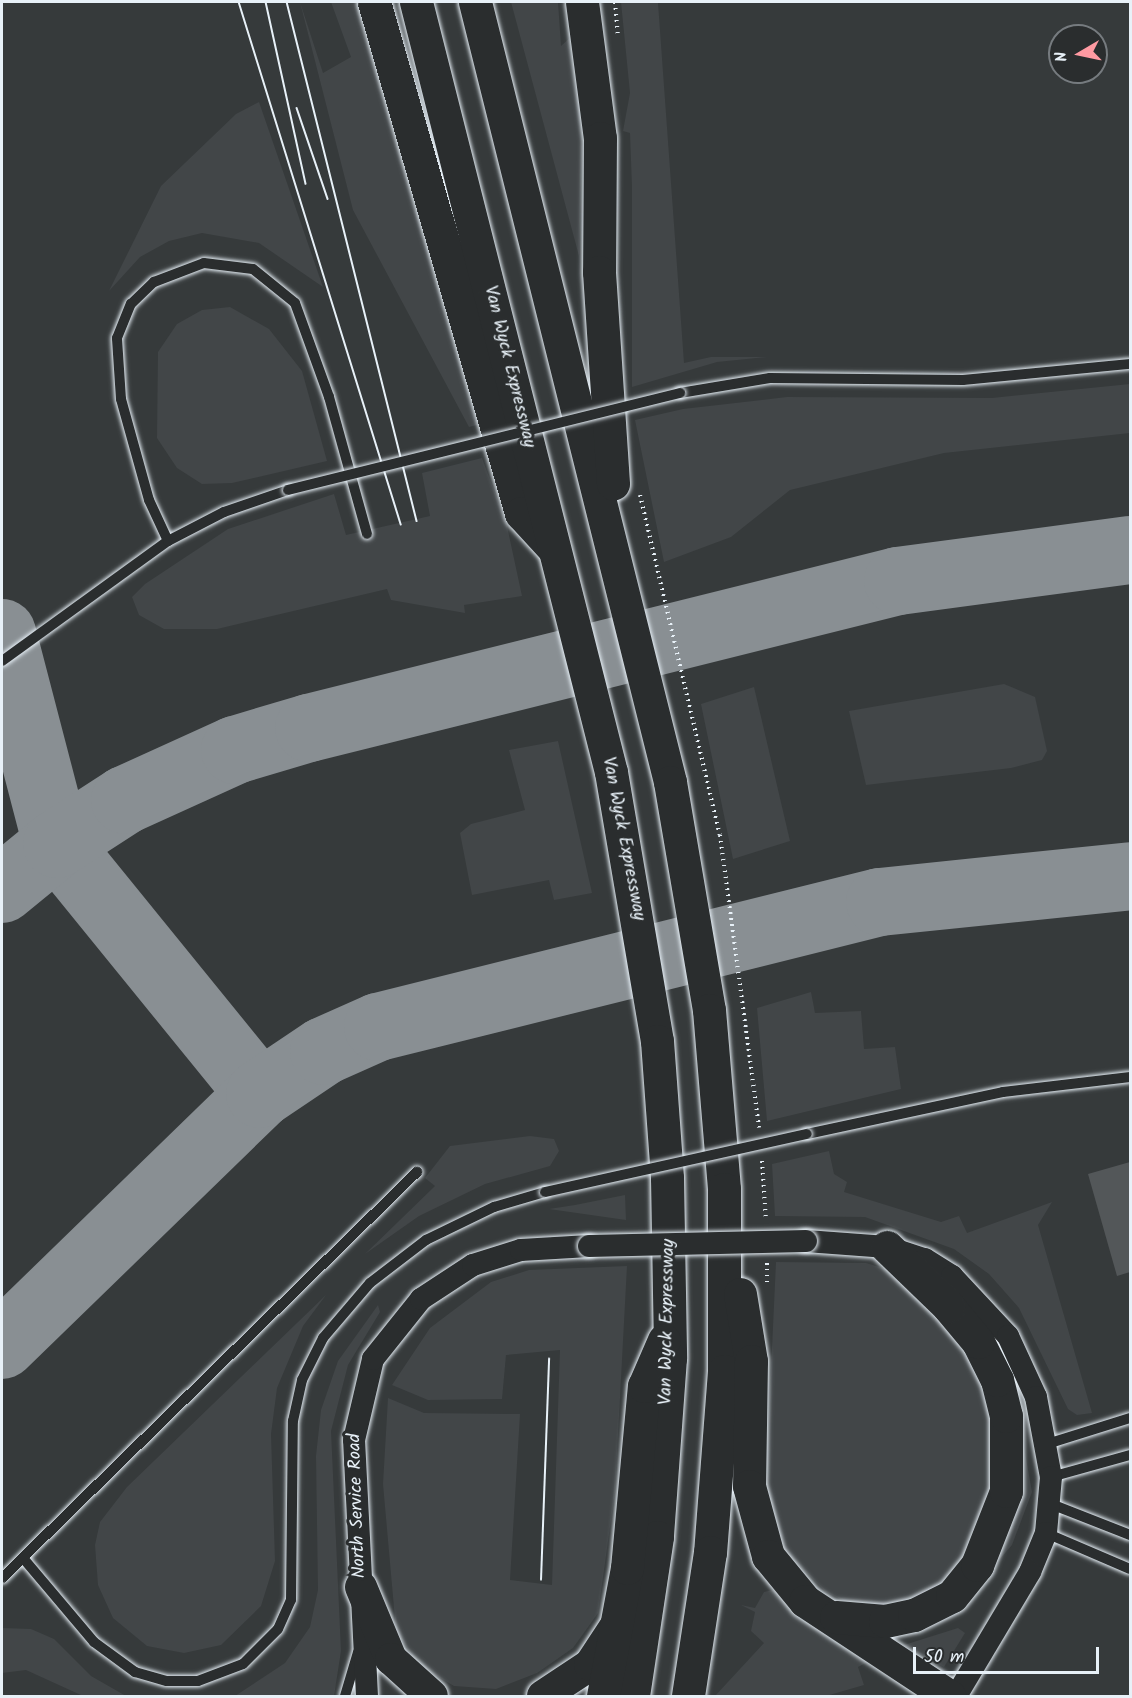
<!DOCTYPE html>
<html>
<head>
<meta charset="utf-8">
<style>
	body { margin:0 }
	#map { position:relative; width:1132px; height:1698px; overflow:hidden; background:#2a2d2e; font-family:Kalam,sans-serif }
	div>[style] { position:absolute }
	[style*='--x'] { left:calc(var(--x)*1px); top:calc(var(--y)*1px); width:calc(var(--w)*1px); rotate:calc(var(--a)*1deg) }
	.built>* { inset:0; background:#363a3b }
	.green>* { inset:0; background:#424648 }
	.taxiway>* { height:68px; margin:-34px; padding:0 34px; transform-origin:34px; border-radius:34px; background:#898f93 }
	.building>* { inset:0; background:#535759 }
	.path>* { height:4px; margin-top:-2px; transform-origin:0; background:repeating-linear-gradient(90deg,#e8f1f8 0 1.5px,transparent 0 6px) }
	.roads { filter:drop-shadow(0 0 2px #e8f1f8) drop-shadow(0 0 2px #e8f1f8) }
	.lane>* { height:10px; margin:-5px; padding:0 5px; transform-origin:5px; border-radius:5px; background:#2a2d2e }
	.street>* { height:22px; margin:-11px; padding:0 11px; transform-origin:11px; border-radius:11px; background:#2a2d2e }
	.secondary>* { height:32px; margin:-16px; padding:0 16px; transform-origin:16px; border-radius:16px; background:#2a2d2e }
	.highway>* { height:33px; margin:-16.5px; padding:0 16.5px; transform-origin:16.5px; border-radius:16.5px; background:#2a2d2e }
	.tram>* { height:1.5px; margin:-0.75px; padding:0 0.75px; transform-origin:0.75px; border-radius:0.75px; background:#e8f1f8 }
	.bridges { filter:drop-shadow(0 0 2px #e8f1f8) drop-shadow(0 0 2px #e8f1f8) }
	.lane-bridge>* { height:10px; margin:-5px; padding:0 5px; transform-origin:5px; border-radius:5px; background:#2a2d2e }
	.street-bridge>* { height:22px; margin:-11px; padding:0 11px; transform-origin:11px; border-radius:11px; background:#2a2d2e }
	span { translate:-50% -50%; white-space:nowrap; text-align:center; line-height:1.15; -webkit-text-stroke:6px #2a2d2e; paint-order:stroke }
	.street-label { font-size:18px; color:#e8f1f8 }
	.frame { position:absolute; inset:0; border:3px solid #e8f1f8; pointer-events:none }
	.north { position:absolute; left:1048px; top:24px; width:60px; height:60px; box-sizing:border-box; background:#2a2d2e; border:2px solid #767b7f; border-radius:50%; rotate:261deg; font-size:16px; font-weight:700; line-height:24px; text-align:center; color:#e8f1f8 }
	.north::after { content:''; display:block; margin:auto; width:21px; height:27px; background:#ff9aa2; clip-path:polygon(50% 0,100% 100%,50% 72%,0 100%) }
	.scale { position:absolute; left:913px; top:1647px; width:186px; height:27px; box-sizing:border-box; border:3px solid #e8f1f8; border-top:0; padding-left:8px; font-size:18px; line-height:21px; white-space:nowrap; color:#e8f1f8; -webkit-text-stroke:4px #2a2d2e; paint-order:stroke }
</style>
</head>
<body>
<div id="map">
	<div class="built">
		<div style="clip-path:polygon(evenodd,2px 2px,1130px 2px,1130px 1696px,2px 1696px,2px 2px,1060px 36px,1096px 36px,1096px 72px,1060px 72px,1060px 36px)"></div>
	</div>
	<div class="green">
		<div style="clip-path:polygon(300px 2px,323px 73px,351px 57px,331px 2px,363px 2px,485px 423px,469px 427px,353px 210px)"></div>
		<div style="clip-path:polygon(511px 2px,558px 2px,561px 46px,573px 35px,583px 115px,579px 256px)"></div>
		<div style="clip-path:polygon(621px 2px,658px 3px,684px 363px,711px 357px,767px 357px,717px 362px,632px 387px,632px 187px,630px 133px,623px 131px,630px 93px)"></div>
		<div style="clip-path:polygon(259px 102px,323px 287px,259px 243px,202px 233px,169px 241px,140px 257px,109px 291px,161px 186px,236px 114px)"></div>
		<div style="clip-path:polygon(230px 307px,269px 329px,302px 371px,327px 461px,232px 483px,202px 484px,177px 468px,157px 438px,158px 352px,177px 324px,202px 310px)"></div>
		<div style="clip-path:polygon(1130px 384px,1130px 433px,944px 453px,790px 490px,731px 537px,664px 562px,635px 420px,683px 409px,787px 397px,992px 398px)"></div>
		<div style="clip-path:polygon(482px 458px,507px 526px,522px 596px,464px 605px,465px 613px,391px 600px,387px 589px,217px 629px,164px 629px,139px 615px,132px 597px,145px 584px,228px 529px,334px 494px,346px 535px,430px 516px,422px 473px)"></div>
		<div style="clip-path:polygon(1004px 684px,1035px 697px,1047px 751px,1042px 760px,1011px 768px,866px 785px,849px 711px)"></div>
		<div style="clip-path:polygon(754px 687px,790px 841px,733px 859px,701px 704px)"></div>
		<div style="clip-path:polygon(558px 741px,592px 893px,554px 900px,549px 880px,472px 895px,460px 833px,471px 824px,525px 810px,509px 750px)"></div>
		<div style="clip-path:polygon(811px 992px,815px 1013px,861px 1011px,864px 1049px,895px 1047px,901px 1089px,767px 1121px,757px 1008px)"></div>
		<div style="clip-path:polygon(530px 1136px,554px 1139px,559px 1151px,550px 1166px,485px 1184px,419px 1216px,365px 1254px,435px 1186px,425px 1178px,450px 1146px)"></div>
		<div style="clip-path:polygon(829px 1151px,834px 1174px,847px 1182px,844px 1192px,941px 1222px,959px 1216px,967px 1233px,1052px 1202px,1038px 1225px,1092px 1413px,1077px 1415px,1068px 1409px,1019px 1308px,989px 1274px,954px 1249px,865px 1217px,775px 1216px,772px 1164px)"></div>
		<div style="clip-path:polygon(625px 1195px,626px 1220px,549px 1209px,575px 1205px)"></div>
		<div style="clip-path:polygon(776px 1262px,866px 1263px,889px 1270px,1014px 1391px,1032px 1492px,1012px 1545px,972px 1591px,913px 1611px,851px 1604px,826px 1592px,786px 1552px,765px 1500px)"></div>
		<div style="clip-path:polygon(627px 1266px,615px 1491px,598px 1613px,573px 1648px,537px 1673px,496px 1689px,454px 1686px,417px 1664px,396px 1630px,383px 1484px,388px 1398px,424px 1413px,520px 1414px,510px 1580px,552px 1585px,560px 1350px,506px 1355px,502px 1399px,428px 1400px,392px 1385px,430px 1328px,491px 1282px,529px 1270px)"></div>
		<div style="clip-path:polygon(326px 1295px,303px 1326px,277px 1388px,271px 1434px,275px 1561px,261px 1606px,221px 1645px,184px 1653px,147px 1646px,113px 1618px,98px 1585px,95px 1545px,100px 1522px,127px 1487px)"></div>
		<div style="clip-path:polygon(378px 1305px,380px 1312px,348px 1365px,331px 1431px,341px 1651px,334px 1696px,235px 1696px,285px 1663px,310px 1627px,318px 1590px,316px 1456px,321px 1410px,338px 1361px)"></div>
		<div style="clip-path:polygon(773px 1590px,873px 1659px,858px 1667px,864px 1685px,826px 1696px,715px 1696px,764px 1643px,751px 1631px,755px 1612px,741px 1605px,755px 1608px,764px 1592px)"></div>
		<div style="clip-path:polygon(2px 1628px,31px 1629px,54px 1639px,91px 1676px,126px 1696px,83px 1696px,26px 1670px,2px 1673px)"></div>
		<div style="clip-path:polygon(958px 1628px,965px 1633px,944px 1667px,904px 1645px)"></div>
	</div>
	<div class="taxiway">
		<div style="--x:2;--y:633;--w:218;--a:75.4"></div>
		<div style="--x:57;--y:844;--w:322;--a:50.9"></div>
		<div style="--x:2;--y:889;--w:71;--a:-39.3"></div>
		<div style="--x:57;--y:844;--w:81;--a:-32.9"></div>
		<div style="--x:125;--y:800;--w:121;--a:-24.4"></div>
		<div style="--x:235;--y:750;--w:77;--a:-16.6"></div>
		<div style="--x:309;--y:728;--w:607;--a:-14.01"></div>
		<div style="--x:898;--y:581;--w:234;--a:-7.6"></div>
		<div style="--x:2;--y:1345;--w:360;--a:-44.2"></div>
		<div style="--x:260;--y:1094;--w:77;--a:-33.9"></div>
		<div style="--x:324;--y:1051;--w:59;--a:-24"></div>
		<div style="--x:378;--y:1027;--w:517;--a:-13.98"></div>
		<div style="--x:880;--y:902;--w:251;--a:-5.9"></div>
	</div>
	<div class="building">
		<div style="clip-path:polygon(1130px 1162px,1130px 1272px,1117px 1276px,1088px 1174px)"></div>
	</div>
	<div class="path">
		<div style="--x:615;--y:2;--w:35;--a:85"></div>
		<div style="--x:640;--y:495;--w:349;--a:76.8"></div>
		<div style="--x:720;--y:835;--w:295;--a:82.4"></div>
		<div style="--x:762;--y:1161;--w:58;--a:86.1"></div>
		<div style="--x:767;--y:1263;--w:19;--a:90"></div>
	</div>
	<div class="roads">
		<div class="lane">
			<div style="--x:680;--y:393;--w:91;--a:-9.5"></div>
			<div style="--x:770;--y:378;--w:193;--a:0.6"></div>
			<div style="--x:963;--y:380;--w:168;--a:-5.5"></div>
			<div style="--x:168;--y:541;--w:45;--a:-114.9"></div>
			<div style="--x:149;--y:500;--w:105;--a:-105.5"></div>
			<div style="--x:121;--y:399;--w:61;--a:-93.8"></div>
			<div style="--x:117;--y:338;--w:37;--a:-68"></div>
			<div style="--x:131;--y:304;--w:32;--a:-44"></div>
			<div style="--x:154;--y:282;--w:53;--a:-20.8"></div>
			<div style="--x:204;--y:263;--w:49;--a:7"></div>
			<div style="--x:253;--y:269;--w:54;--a:39"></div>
			<div style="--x:295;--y:303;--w:100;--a:70.1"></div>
			<div style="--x:329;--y:397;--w:142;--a:74.5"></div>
			<div style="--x:2;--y:661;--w:205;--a:-35.9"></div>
			<div style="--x:168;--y:541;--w:63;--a:-27.4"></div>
			<div style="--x:224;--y:512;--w:68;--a:-19"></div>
			<div style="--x:807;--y:1134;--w:200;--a:-12.1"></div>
			<div style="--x:1003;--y:1092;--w:128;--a:-6.7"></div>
			<div style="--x:1047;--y:1444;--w:87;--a:-17.4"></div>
			<div style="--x:1051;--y:1477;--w:82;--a:-15.6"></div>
			<div style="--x:1051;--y:1504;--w:85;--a:21.4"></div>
			<div style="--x:1046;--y:1533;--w:91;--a:23.2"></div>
			<div style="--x:23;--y:1558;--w:110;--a:49.8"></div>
			<div style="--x:94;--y:1642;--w:51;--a:36.2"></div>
			<div style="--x:135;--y:1672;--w:33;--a:16"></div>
			<div style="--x:167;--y:1681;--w:31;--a:0"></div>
			<div style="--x:198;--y:1681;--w:48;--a:-20.7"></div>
			<div style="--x:243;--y:1664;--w:49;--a:-45"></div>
			<div style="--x:278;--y:1629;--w:32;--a:-66"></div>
			<div style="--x:291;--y:1600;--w:179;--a:-89.4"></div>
			<div style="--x:293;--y:1421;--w:42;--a:-77.6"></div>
			<div style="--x:302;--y:1380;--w:47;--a:-63.4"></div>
			<div style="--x:323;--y:1338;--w:72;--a:-49.5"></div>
			<div style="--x:370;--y:1283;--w:71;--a:-37.5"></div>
			<div style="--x:426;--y:1240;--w:76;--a:-25.9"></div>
			<div style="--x:494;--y:1207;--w:53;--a:-16.4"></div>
			<div style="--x:2;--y:1578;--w:581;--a:-44.37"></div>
			<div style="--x:345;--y:1696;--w:46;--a:-73.5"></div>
		</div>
		<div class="street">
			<div style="--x:806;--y:1241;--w:81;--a:4.2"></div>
			<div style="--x:887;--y:1247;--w:40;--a:18"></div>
			<div style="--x:925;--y:1259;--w:32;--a:32"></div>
			<div style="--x:952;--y:1276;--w:82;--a:47"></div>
			<div style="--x:1008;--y:1336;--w:67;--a:65.3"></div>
			<div style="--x:1036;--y:1397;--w:81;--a:79.4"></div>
			<div style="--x:1051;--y:1477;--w:56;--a:95.1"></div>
			<div style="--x:1046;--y:1533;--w:42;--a:112.3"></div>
			<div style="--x:1030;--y:1572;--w:144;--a:120.8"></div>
			<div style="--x:367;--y:1696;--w:256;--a:-92.9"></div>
			<div style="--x:354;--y:1440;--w:83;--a:-76.8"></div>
			<div style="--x:373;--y:1359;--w:77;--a:-51.3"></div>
			<div style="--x:421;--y:1299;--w:62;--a:-33.2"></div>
			<div style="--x:473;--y:1265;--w:50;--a:-17.4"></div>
			<div style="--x:521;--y:1250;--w:68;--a:-3.4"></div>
		</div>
		<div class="secondary">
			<div style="--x:361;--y:1587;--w:78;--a:67.4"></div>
			<div style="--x:391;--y:1659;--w:55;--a:42.1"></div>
			<div style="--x:543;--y:1696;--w:56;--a:-33.4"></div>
			<div style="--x:590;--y:1665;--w:49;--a:-56.6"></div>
		</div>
		<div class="highway">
			<div style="--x:374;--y:2;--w:532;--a:73.95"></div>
			<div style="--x:521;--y:513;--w:47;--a:47.6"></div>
			<div style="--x:416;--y:2;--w:794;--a:75.79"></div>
			<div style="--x:611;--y:772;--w:273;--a:80.3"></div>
			<div style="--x:657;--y:1041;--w:137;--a:85.8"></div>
			<div style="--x:667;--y:1178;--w:180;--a:89"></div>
			<div style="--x:670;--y:1358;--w:179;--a:94.2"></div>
			<div style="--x:657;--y:1537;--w:161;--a:98.6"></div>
			<div style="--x:475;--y:2;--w:804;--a:75.96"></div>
			<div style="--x:670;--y:782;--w:231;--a:80.3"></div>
			<div style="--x:709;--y:1010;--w:180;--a:85.2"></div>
			<div style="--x:724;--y:1189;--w:182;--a:90"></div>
			<div style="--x:724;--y:1371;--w:182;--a:94.4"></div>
			<div style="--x:710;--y:1552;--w:146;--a:98.7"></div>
			<div style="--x:582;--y:2;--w:137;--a:82.5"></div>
			<div style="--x:600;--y:138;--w:134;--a:90.4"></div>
			<div style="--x:599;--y:272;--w:212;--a:86.2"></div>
			<div style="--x:740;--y:1294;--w:68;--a:80.7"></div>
			<div style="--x:751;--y:1361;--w:125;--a:90.9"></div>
			<div style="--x:749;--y:1486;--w:73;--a:74.8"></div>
			<div style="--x:768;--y:1556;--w:58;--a:50.6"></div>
			<div style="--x:805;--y:1601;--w:173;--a:33.4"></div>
			<div style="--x:836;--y:1617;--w:49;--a:4.7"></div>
			<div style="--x:885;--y:1621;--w:30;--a:-12"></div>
			<div style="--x:914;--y:1615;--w:42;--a:-26.6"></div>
			<div style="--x:952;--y:1596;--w:40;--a:-51"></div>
			<div style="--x:977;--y:1565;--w:79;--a:-68.6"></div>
			<div style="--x:1006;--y:1491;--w:75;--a:-90"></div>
			<div style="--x:1006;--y:1416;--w:37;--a:-104"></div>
			<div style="--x:997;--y:1380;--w:42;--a:-116.6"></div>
			<div style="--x:978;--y:1342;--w:47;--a:-129.8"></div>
			<div style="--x:948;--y:1306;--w:85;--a:-136"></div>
			<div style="--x:603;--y:1696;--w:130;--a:-79.4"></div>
			<div style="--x:627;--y:1568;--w:183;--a:-84.7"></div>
			<div style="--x:644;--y:1386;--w:50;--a:-66.5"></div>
		</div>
	</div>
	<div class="tram">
		<div style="--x:239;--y:2;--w:547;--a:72.76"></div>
		<div style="--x:266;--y:2;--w:186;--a:77.6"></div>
		<div style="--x:287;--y:2;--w:535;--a:75.94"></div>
		<div style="--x:297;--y:108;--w:96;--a:71.2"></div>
		<div style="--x:541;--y:1580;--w:221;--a:-87.9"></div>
	</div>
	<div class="bridges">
		<div class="lane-bridge">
			<div style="--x:288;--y:490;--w:404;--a:-13.9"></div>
			<div style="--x:545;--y:1192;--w:268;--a:-12.5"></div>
		</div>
		<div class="street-bridge">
			<div style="--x:589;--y:1246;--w:217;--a:-1.3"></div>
		</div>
	</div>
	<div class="street-label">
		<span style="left:509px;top:367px;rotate:76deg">Van Wyck Expressway</span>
		<span style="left:623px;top:839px;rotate:79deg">Van Wyck Expressway</span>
		<span style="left:668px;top:1322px;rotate:-89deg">Van Wyck Expressway</span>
		<span style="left:358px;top:1506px;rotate:-92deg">North Service Road</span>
	</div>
	<div class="frame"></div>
	<div class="north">N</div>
	<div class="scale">50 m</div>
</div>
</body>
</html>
